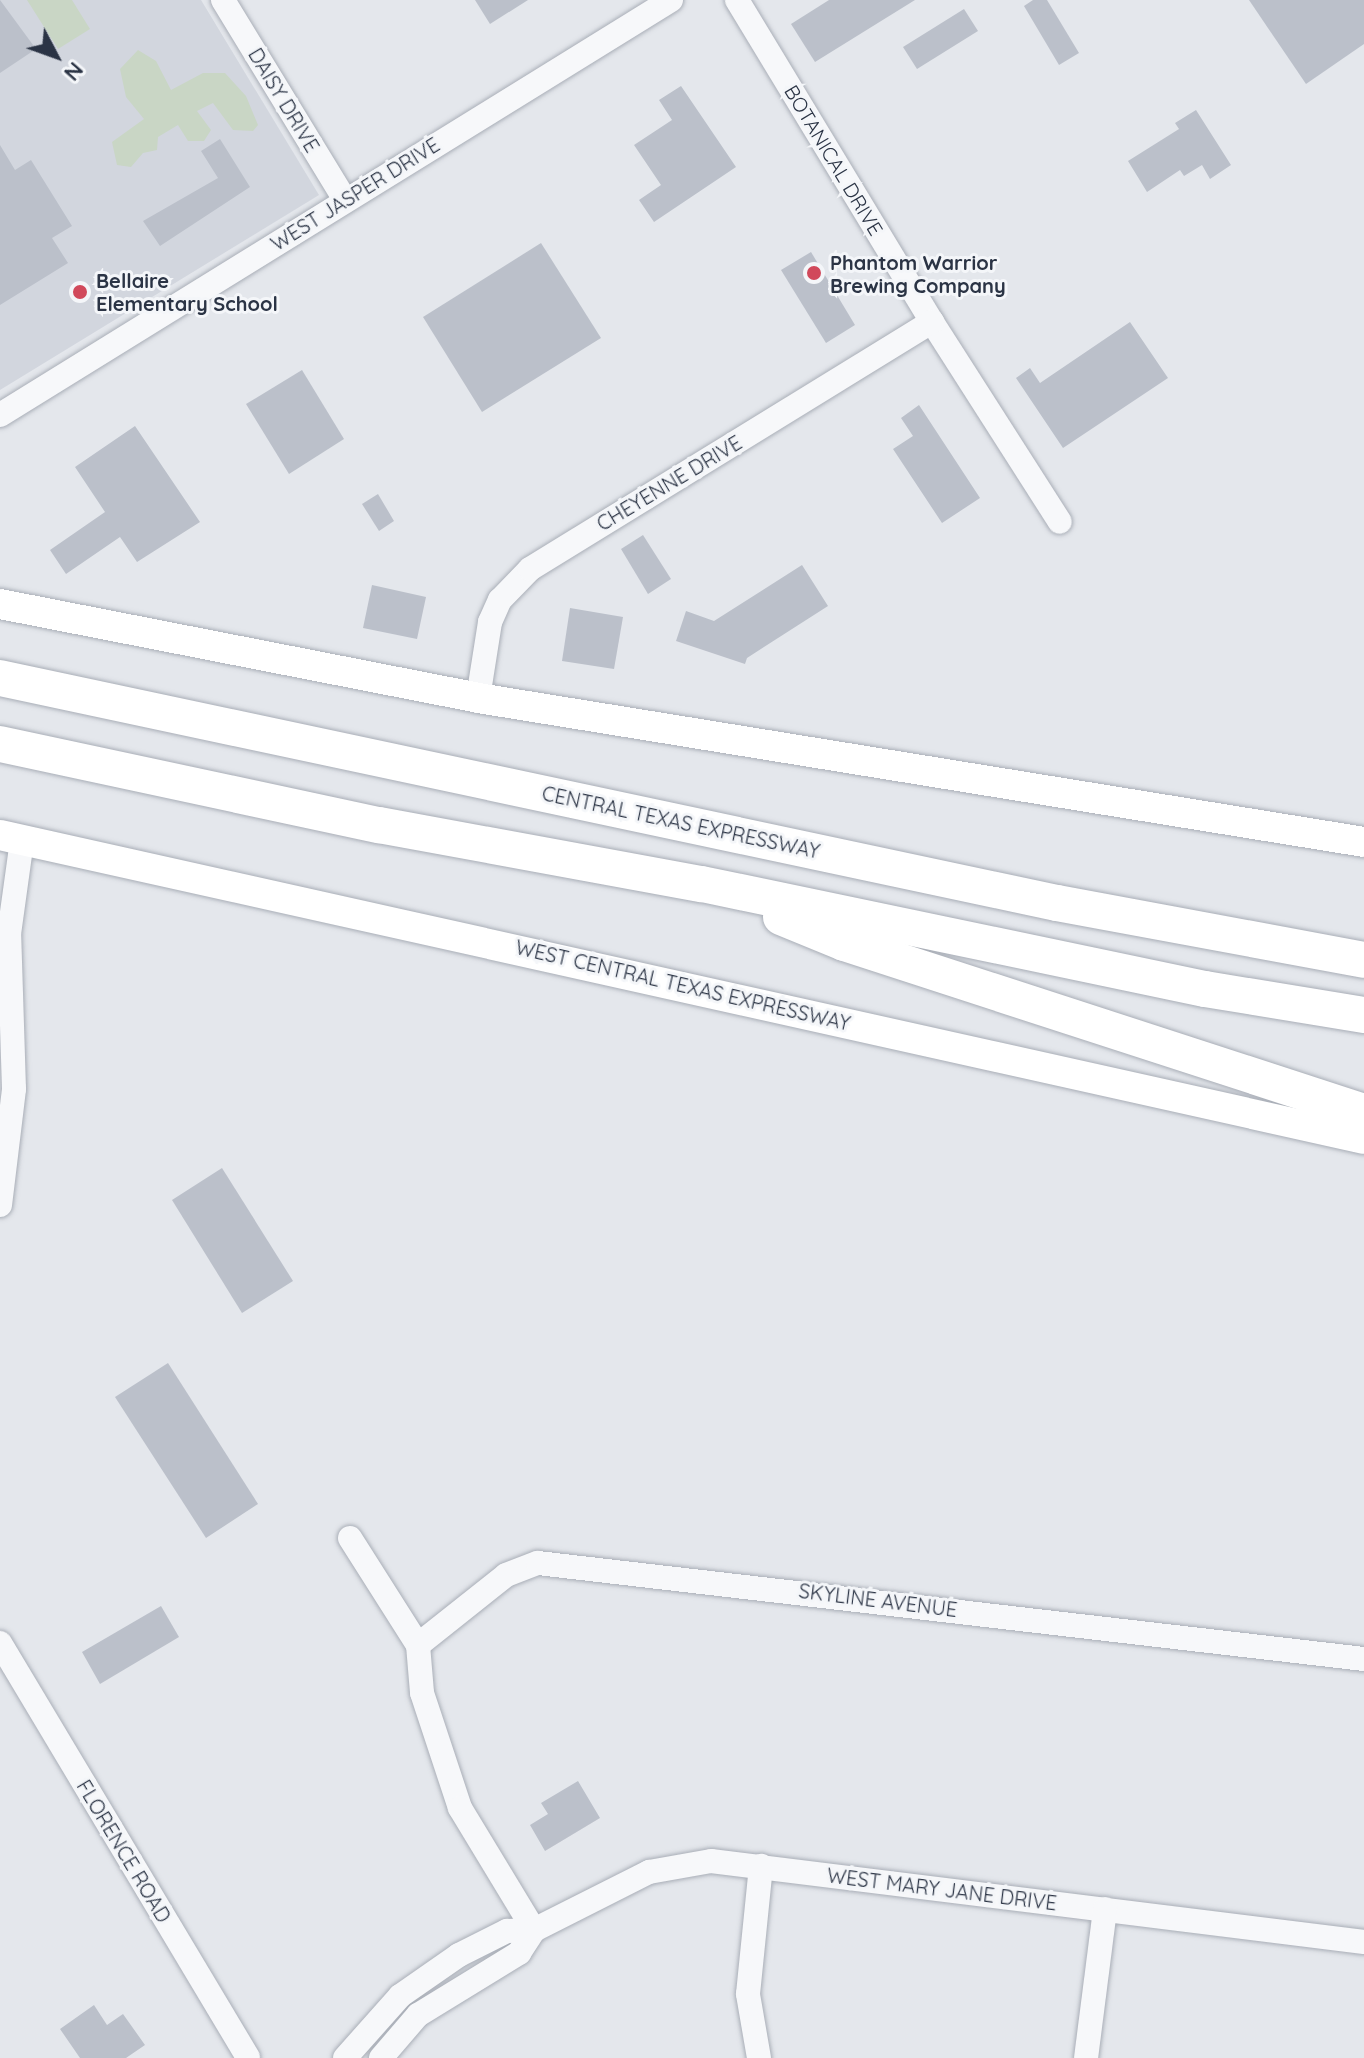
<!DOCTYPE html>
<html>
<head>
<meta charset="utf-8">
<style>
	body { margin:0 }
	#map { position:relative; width:1364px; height:2058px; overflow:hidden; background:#e4e7ec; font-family:Quicksand,sans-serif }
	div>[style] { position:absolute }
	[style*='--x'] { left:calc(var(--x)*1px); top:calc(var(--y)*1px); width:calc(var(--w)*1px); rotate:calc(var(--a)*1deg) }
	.built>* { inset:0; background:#d2d6de }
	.green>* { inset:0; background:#c9d6c5 }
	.building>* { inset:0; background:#bbc0ca }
	.roads { filter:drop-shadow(0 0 2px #a9aeb7) drop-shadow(0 0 2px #a9aeb7) }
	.minor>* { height:24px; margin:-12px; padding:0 12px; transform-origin:12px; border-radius:12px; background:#f7f8fa }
	.major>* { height:30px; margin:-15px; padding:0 15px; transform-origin:15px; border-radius:15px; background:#fff }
	.highway>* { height:36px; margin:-18px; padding:0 18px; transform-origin:18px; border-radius:18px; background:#fff }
	.dots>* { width:22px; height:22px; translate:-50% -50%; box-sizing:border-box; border:4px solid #f4f6f9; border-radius:50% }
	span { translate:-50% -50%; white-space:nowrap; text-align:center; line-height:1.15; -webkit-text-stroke:6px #f4f6f9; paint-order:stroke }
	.street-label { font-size:20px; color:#2b3445 }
	.poi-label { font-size:20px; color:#2b3445; font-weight:700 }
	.left { translate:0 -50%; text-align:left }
	.north { position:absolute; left:16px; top:16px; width:80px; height:80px; -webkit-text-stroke:6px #f4f6f9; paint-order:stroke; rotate:131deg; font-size:22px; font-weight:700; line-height:32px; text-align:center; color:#2b3445 }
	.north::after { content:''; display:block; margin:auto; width:28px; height:36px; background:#2b3445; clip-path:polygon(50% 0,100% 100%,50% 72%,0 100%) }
</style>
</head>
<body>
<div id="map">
	<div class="built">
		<div style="clip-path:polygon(0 0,201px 0,319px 195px,0 390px)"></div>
	</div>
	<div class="green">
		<div style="clip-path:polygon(27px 0,72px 0,90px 29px,58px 49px)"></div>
		<div style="clip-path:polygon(138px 50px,156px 61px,171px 90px,203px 73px,225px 73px,246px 96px,258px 125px,253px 131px,233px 130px,213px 103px,197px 111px,211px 130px,204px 141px,188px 141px,178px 125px,158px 137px,157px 150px,143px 153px,131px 167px,117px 165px,112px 142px,144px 119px,126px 97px,120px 69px)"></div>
	</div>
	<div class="building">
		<div style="clip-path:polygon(0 0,36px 49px,0 73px)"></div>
		<div style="clip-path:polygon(475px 0,528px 0,490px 24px)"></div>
		<div style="clip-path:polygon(829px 0,915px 0,815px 62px,791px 24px)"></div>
		<div style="clip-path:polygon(1033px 0,1047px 0,1079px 53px,1059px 65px,1024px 6px)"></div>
		<div style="clip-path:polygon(1249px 0,1364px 0,1364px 44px,1306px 84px)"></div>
		<div style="clip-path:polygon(964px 9px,978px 31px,917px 69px,903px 47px)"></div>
		<div style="clip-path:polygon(681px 86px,736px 167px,654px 222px,639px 200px,661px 185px,634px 145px,672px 120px,659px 100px)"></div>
		<div style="clip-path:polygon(1196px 110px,1231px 165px,1210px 179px,1202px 165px,1184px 176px,1180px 170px,1147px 192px,1128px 161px,1179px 129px,1175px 123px)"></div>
		<div style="clip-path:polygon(220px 139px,250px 187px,160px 246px,143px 221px,218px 178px,201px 151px)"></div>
		<div style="clip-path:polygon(0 145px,15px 170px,31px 160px,72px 226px,52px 238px,68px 263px,0 305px)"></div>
		<div style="clip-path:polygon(541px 243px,601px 338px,482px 412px,423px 317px)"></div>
		<div style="clip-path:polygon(811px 252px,855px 325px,826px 343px,781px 270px)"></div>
		<div style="clip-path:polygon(1130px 322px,1168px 378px,1063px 448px,1016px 378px,1030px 368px,1040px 383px)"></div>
		<div style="clip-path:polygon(302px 370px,344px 439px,289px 474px,246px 404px)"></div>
		<div style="clip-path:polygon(919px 405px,980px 498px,942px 523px,893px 449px,913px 436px,901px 418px)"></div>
		<div style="clip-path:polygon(135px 426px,200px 522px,137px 562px,120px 537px,66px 574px,50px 550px,105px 512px,75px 467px)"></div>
		<div style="clip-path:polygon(378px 494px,394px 521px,379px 531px,362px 504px)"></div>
		<div style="clip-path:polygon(643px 535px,671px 579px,648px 594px,621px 549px)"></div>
		<div style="clip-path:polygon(802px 565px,828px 606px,747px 658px,745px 664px,676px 641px,686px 611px,714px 621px)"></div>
		<div style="clip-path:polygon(372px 585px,426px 597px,417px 639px,363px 628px)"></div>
		<div style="clip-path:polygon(570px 608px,623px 617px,614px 669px,562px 661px)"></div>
		<div style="clip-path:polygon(222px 1168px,293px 1281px,242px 1313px,172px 1200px)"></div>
		<div style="clip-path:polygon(168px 1363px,258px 1504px,206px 1538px,115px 1397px)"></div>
		<div style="clip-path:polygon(161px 1606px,179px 1637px,100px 1684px,82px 1652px)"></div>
		<div style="clip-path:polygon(578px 1781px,600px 1818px,545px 1851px,530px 1825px,548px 1814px,541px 1803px)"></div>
		<div style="clip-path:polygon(94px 2005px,107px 2025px,123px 2014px,145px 2045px,126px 2058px,80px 2058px,60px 2029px)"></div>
	</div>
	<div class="roads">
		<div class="minor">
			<div style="--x:223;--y:0;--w:234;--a:58.6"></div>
			<div style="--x:737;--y:0;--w:376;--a:58.8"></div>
			<div style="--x:932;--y:322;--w:237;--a:57.4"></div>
			<div style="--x:0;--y:415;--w:789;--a:-31.74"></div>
			<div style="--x:478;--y:698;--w:77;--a:-81"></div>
			<div style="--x:490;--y:622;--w:24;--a:-66"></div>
			<div style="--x:500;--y:600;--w:43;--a:-45.9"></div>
			<div style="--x:530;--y:569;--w:472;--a:-31.6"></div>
			<div style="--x:0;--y:1205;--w:117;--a:-83.1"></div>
			<div style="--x:14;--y:1089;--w:155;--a:-91.8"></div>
			<div style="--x:9;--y:934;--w:95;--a:-82.1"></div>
			<div style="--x:350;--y:1538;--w:127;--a:57.6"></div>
			<div style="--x:418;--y:1645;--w:48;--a:85.2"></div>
			<div style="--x:422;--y:1693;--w:121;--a:71.7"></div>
			<div style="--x:460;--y:1808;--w:143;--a:58.8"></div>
			<div style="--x:0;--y:1643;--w:483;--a:59.1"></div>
			<div style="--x:418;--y:1645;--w:112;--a:-38.5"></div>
			<div style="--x:506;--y:1575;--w:34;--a:-21"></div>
			<div style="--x:538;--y:1563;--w:832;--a:6.63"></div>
			<div style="--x:345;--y:2058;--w:83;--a:-48.4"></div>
			<div style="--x:400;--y:1996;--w:72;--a:-34.8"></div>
			<div style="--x:459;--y:1955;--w:54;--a:-26.6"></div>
			<div style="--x:507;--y:1931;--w:27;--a:-2"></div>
			<div style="--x:534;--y:1930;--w:129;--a:-26.8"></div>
			<div style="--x:649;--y:1872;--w:63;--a:-10.1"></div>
			<div style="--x:711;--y:1861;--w:658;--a:7.07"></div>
			<div style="--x:381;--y:2058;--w:57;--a:-49.3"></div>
			<div style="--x:418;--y:2015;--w:119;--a:-31.5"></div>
			<div style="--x:519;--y:1953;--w:27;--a:-57"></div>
			<div style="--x:759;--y:2058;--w:65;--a:-99.8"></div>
			<div style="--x:748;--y:1994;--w:129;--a:-84.2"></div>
			<div style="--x:1086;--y:2058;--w:150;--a:-82.7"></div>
		</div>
		<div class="major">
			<div style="--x:0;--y:604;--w:487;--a:11.1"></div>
			<div style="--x:478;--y:698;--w:898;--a:9.23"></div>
			<div style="--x:0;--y:835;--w:1397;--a:12.56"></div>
		</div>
		<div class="highway">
			<div style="--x:0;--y:678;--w:1081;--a:12.02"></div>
			<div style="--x:1057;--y:903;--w:312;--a:10.5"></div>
			<div style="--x:0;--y:744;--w:388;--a:12.1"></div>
			<div style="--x:379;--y:825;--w:328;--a:10.4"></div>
			<div style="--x:702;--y:884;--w:514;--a:11.79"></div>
			<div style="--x:1205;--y:989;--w:161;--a:9.3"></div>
			<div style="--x:781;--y:917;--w:68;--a:22.4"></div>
			<div style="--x:844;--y:943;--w:547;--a:18"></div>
		</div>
	</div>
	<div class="dots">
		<div style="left:814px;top:273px;background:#d1495b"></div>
		<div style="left:80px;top:292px;background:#d1495b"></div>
	</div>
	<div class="street-label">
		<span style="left:284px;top:100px;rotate:59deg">DAISY DRIVE</span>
		<span style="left:834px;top:160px;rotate:59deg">BOTANICAL DRIVE</span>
		<span style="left:355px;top:194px;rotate:-32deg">WEST JASPER DRIVE</span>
		<span style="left:669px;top:483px;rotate:-31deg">CHEYENNE DRIVE</span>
		<span style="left:681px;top:822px;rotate:12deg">CENTRAL TEXAS EXPRESSWAY</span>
		<span style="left:683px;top:985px;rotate:13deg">WEST CENTRAL TEXAS EXPRESSWAY</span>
		<span style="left:878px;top:1600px;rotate:7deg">SKYLINE AVENUE</span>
		<span style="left:124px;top:1851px;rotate:59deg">FLORENCE ROAD</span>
		<span style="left:942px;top:1889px;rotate:7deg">WEST MARY JANE DRIVE</span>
	</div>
	<div class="poi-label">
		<span class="left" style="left:830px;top:274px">Phantom Warrior<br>Brewing Company</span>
		<span class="left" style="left:96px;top:292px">Bellaire<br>Elementary School</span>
	</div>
	<div class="north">N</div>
</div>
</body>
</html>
